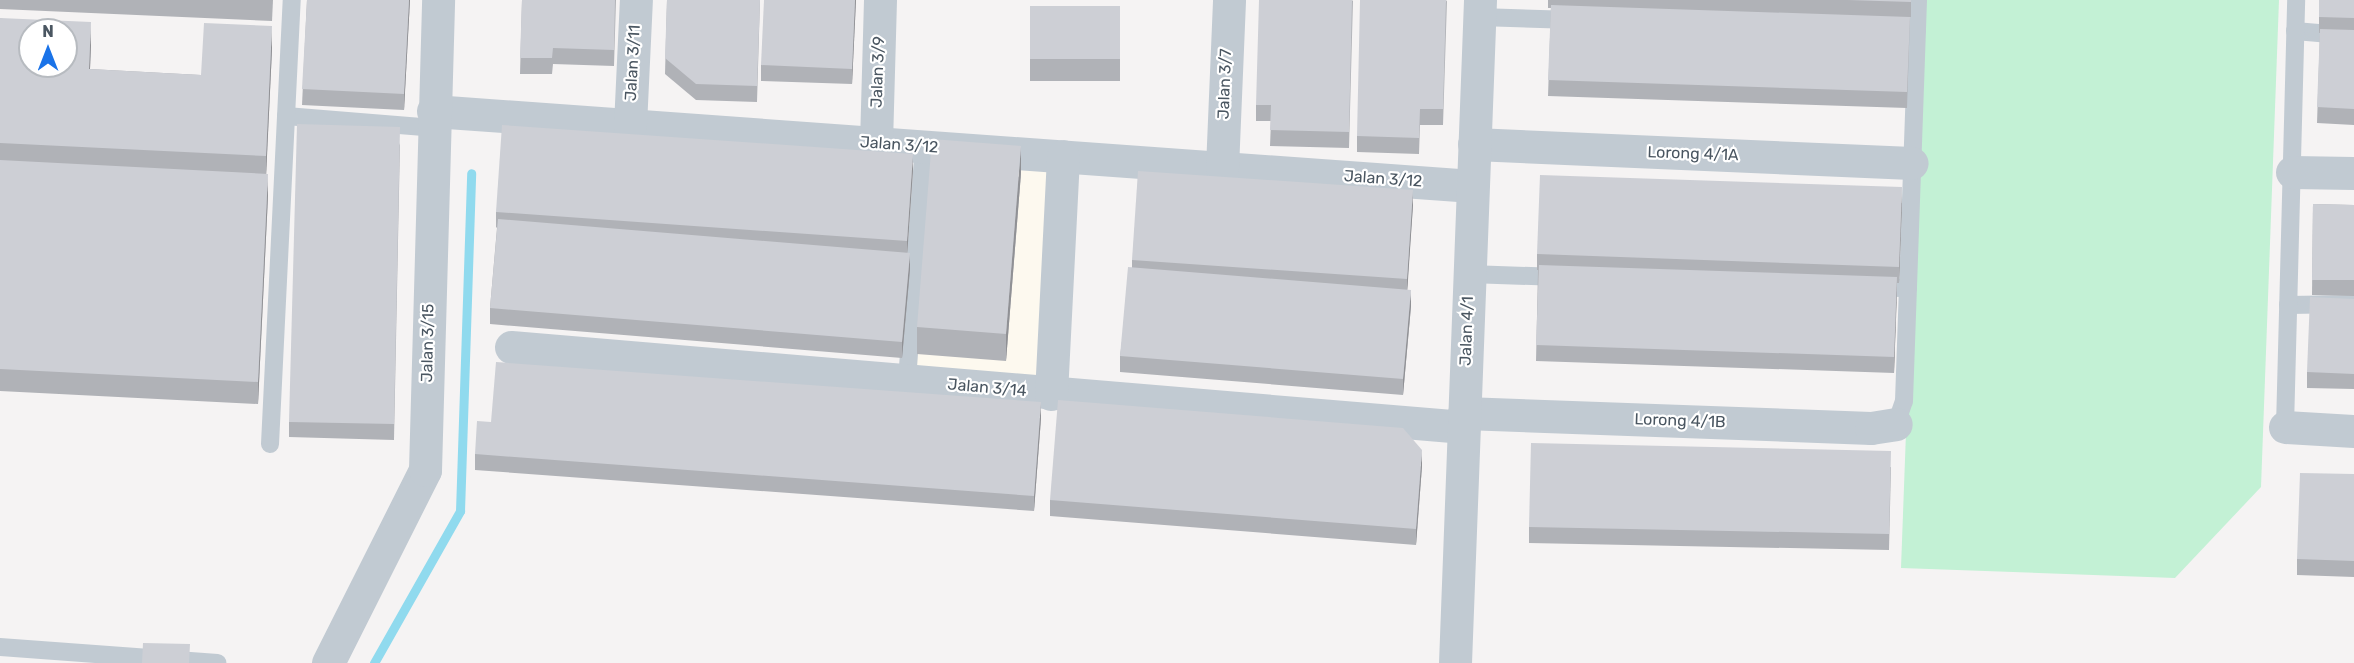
<!DOCTYPE html>
<html>
<head>
<meta charset="utf-8">
<style>
	body { margin:0 }
	#map { position:relative; width:2354px; height:663px; overflow:hidden; background:#f5f3f3; font-family:Rubik,sans-serif }
	div>[style] { position:absolute }
	[style*='--x'] { left:calc(var(--x)*1px); top:calc(var(--y)*1px); width:calc(var(--w)*1px); rotate:calc(var(--a)*1deg) }
	.commercial>* { inset:0; background:#fdf9ef }
	.green>* { inset:0; background:#c3f1d5 }
	.stream>* { height:9px; margin:-4.5px; padding:0 4.5px; transform-origin:4.5px; border-radius:4.5px; background:#90daee }
	.lane>* { height:18px; margin:-9px; padding:0 9px; transform-origin:9px; border-radius:9px; background:#c1cad2 }
	.street>* { height:33px; margin:-16.5px; padding:0 16.5px; transform-origin:16.5px; border-radius:16.5px; background:#c1cad2 }
	.wall>* { inset:0; background:#b0b2b7 }
	.shaded-wall>* { inset:0; background:#909195 }
	.building>* { inset:0; background:#cdcfd5 }
	span { translate:-50% -50%; white-space:nowrap; text-align:center; line-height:1.15; -webkit-text-stroke:4.5px #fff; paint-order:stroke }
	.street-label { font-size:16px; color:#4a5661 }
	.north { position:absolute; left:18px; top:18px; width:60px; height:60px; box-sizing:border-box; background:#fff; border:2px solid #b7bbc0; border-radius:50%; rotate:0deg; font-size:16px; font-weight:700; line-height:24px; text-align:center; color:#4a5661 }
	.north::after { content:''; display:block; margin:auto; width:21px; height:27px; background:#1a73e8; clip-path:polygon(50% 0,100% 100%,50% 72%,0 100%) }
</style>
</head>
<body>
<div id="map">
	<div class="commercial">
		<div style="clip-path:polygon(929px 157px,1053px 167px,1041px 380px,915px 370px)"></div>
	</div>
	<div class="green">
		<div style="clip-path:polygon(1922px 0,2279px 0,2261px 487px,2175px 578px,1901px 568px)"></div>
	</div>
	<div class="stream">
		<div style="--x:374;--y:663;--w:175;--a:-60.5"></div>
		<div style="--x:460;--y:511;--w:338;--a:-88.1"></div>
	</div>
	<div class="lane">
		<div style="--x:1479;--y:17;--w:94;--a:1.8"></div>
		<div style="--x:1886;--y:29;--w:31;--a:2"></div>
		<div style="--x:2295;--y:31;--w:59;--a:4.8"></div>
		<div style="--x:286;--y:116;--w:148;--a:4.6"></div>
		<div style="--x:1469;--y:274;--w:91;--a:1.9"></div>
		<div style="--x:1873;--y:287;--w:35;--a:2"></div>
		<div style="--x:2288;--y:305;--w:66;--a:-0.9"></div>
		<div style="--x:907;--y:381;--w:236;--a:-85.9"></div>
		<div style="--x:1896;--y:424;--w:24;--a:-71"></div>
		<div style="--x:1904;--y:401;--w:401;--a:-88"></div>
		<div style="--x:2285;--y:427;--w:427;--a:-88.5"></div>
		<div style="--x:270;--y:444;--w:445;--a:-87.2"></div>
		<div style="--x:0;--y:647;--w:218;--a:4.2"></div>
	</div>
	<div class="street">
		<div style="--x:433;--y:111;--w:1042;--a:4.13"></div>
		<div style="--x:630;--y:125;--w:125;--a:-87.3"></div>
		<div style="--x:876;--y:143;--w:143;--a:-88.4"></div>
		<div style="--x:1474;--y:144;--w:438;--a:2.5"></div>
		<div style="--x:1222;--y:168;--w:168;--a:-87.6"></div>
		<div style="--x:2292;--y:172;--w:62;--a:0.9"></div>
		<div style="--x:511;--y:347;--w:956;--a:4.8"></div>
		<div style="--x:1051;--y:394;--w:238;--a:-87.1"></div>
		<div style="--x:1464;--y:413;--w:407;--a:2.1"></div>
		<div style="--x:1871;--y:428;--w:25;--a:-9"></div>
		<div style="--x:2285;--y:427;--w:69;--a:3.3"></div>
		<div style="--x:328;--y:663;--w:216;--a:-63.3"></div>
		<div style="--x:425;--y:470;--w:470;--a:-88.4"></div>
		<div style="--x:1455;--y:663;--w:663;--a:-87.84"></div>
	</div>
	<div class="wall">
		<div style="clip-path:polygon(0 0,273px 0,272px 21px,0 9px)"></div>
		<div style="clip-path:polygon(307px 0,410px 0,404px 110px,302px 105px)"></div>
		<div style="clip-path:polygon(522px 0,616px 0,614px 66px,553px 64px,552px 74px,520px 74px)"></div>
		<div style="clip-path:polygon(667px 0,760px 0,757px 102px,696px 100px,665px 74px)"></div>
		<div style="clip-path:polygon(856px 0,852px 84px,761px 81px,761px 65px)"></div>
		<div style="clip-path:polygon(1353px 0,1349px 148px,1270px 146px,1271px 121px,1256px 121px,1256px 105px)"></div>
		<div style="clip-path:polygon(1447px 0,1443px 125px,1420px 125px,1419px 154px,1357px 152px,1357px 136px)"></div>
		<div style="clip-path:polygon(1548px 0,1911px 0,1911px 17px,1910px 17px,1907px 108px,1548px 96px,1551px 8px,1548px 8px)"></div>
		<div style="clip-path:polygon(2354px 0,2354px 125px,2317px 123px,2320px 33px,2319px 33px,2319px 17px)"></div>
		<div style="clip-path:polygon(1030px 6px,1120px 6px,1120px 81px,1030px 81px)"></div>
		<div style="clip-path:polygon(0 18px,91px 45px,90px 69px,201px 75px,272px 49px,266px 174px,268px 196px,258px 404px,0 391px)"></div>
		<div style="clip-path:polygon(400px 143px,394px 440px,289px 437px,289px 422px)"></div>
		<div style="clip-path:polygon(913px 170px,907px 253px,910px 269px,902px 358px,490px 324px,490px 308px,497px 228px,496px 227px,496px 212px)"></div>
		<div style="clip-path:polygon(1021px 173px,1006px 361px,917px 354px,917px 327px)"></div>
		<div style="clip-path:polygon(1902px 203px,1899px 283px,1897px 283px,1894px 373px,1536px 361px,1538px 270px,1537px 270px,1537px 254px)"></div>
		<div style="clip-path:polygon(2313px 204px,2354px 205px,2354px 296px,2312px 295px)"></div>
		<div style="clip-path:polygon(1413px 205px,1407px 290px,1411px 306px,1403px 395px,1120px 372px,1120px 356px,1132px 267px,1132px 260px)"></div>
		<div style="clip-path:polygon(2354px 299px,2354px 389px,2307px 388px,2307px 372px)"></div>
		<div style="clip-path:polygon(1041px 418px,1034px 511px,475px 470px,475px 454px)"></div>
		<div style="clip-path:polygon(1422px 466px,1416px 545px,1050px 516px,1050px 500px)"></div>
		<div style="clip-path:polygon(1891px 467px,1889px 550px,1529px 543px,1529px 527px)"></div>
		<div style="clip-path:polygon(2354px 474px,2354px 577px,2297px 575px,2297px 559px)"></div>
	</div>
	<div class="shaded-wall">
		<div style="clip-path:polygon(409px 0,410px 0,404px 110px,404px 94px)"></div>
		<div style="clip-path:polygon(855px 0,856px 0,852px 84px,852px 69px)"></div>
		<div style="clip-path:polygon(91px 22px,91px 45px,89px 92px,89px 69px)"></div>
		<div style="clip-path:polygon(272px 26px,272px 49px,266px 178px,266px 156px)"></div>
		<div style="clip-path:polygon(1021px 146px,1021px 173px,1006px 361px,1006px 334px)"></div>
		<div style="clip-path:polygon(913px 154px,913px 170px,907px 257px,907px 241px)"></div>
		<div style="clip-path:polygon(268px 174px,268px 196px,258px 404px,258px 382px)"></div>
		<div style="clip-path:polygon(1902px 187px,1902px 203px,1899px 283px,1899px 267px)"></div>
		<div style="clip-path:polygon(1413px 190px,1413px 205px,1407px 295px,1407px 279px)"></div>
		<div style="clip-path:polygon(910px 253px,910px 269px,902px 358px,902px 342px)"></div>
		<div style="clip-path:polygon(1897px 277px,1897px 293px,1894px 373px,1894px 357px)"></div>
		<div style="clip-path:polygon(1411px 290px,1411px 306px,1403px 395px,1403px 379px)"></div>
		<div style="clip-path:polygon(1041px 402px,1041px 418px,1034px 511px,1034px 496px)"></div>
		<div style="clip-path:polygon(1422px 450px,1422px 466px,1416px 545px,1416px 529px)"></div>
	</div>
	<div class="building">
		<div style="clip-path:polygon(307px 0,409px 0,404px 94px,302px 89px)"></div>
		<div style="clip-path:polygon(522px 0,615px 0,614px 50px,553px 48px,552px 58px,520px 58px)"></div>
		<div style="clip-path:polygon(667px 0,760px 0,757px 86px,696px 84px,665px 58px)"></div>
		<div style="clip-path:polygon(764px 0,855px 0,852px 69px,761px 65px)"></div>
		<div style="clip-path:polygon(1259px 0,1352px 0,1349px 132px,1270px 130px,1271px 105px,1256px 105px)"></div>
		<div style="clip-path:polygon(1360px 0,1446px 0,1443px 109px,1420px 109px,1419px 138px,1357px 136px)"></div>
		<div style="clip-path:polygon(1848px 0,1911px 0,1911px 2px)"></div>
		<div style="clip-path:polygon(2319px 0,2354px 0,2354px 18px,2319px 17px)"></div>
		<div style="clip-path:polygon(1551px 5px,1910px 17px,1907px 92px,1548px 80px)"></div>
		<div style="clip-path:polygon(1030px 6px,1120px 6px,1120px 59px,1030px 59px)"></div>
		<div style="clip-path:polygon(evenodd,0 18px,91px 22px,89px 69px,201px 75px,204px 23px,272px 26px,266px 156px,0 143px,0 18px,30px 30px,66px 30px,66px 66px,30px 66px,30px 30px)"></div>
		<div style="clip-path:polygon(2320px 29px,2354px 30px,2354px 109px,2317px 107px)"></div>
		<div style="clip-path:polygon(297px 124px,400px 127px,394px 424px,289px 422px)"></div>
		<div style="clip-path:polygon(502px 125px,913px 154px,907px 241px,496px 212px)"></div>
		<div style="clip-path:polygon(932px 139px,1021px 146px,1006px 334px,917px 327px)"></div>
		<div style="clip-path:polygon(0 160px,268px 174px,258px 382px,0 369px)"></div>
		<div style="clip-path:polygon(1138px 171px,1413px 190px,1407px 279px,1132px 260px)"></div>
		<div style="clip-path:polygon(1540px 175px,1902px 187px,1899px 267px,1537px 254px)"></div>
		<div style="clip-path:polygon(2313px 204px,2354px 205px,2354px 280px,2312px 280px)"></div>
		<div style="clip-path:polygon(498px 219px,910px 253px,902px 342px,490px 308px)"></div>
		<div style="clip-path:polygon(1539px 265px,1897px 277px,1894px 357px,1536px 345px)"></div>
		<div style="clip-path:polygon(1128px 267px,1411px 290px,1403px 379px,1120px 356px)"></div>
		<div style="clip-path:polygon(2310px 297px,2354px 299px,2354px 374px,2307px 372px)"></div>
		<div style="clip-path:polygon(496px 362px,1041px 402px,1034px 496px,475px 454px,477px 421px,491px 422px)"></div>
		<div style="clip-path:polygon(1058px 400px,1403px 428px,1422px 450px,1416px 529px,1050px 500px)"></div>
		<div style="clip-path:polygon(1531px 443px,1891px 451px,1889px 534px,1529px 527px)"></div>
		<div style="clip-path:polygon(2300px 473px,2354px 474px,2354px 561px,2297px 559px)"></div>
		<div style="clip-path:polygon(143px 643px,190px 644px,189px 663px,142px 663px)"></div>
	</div>
	<div class="street-label">
		<span style="left:633px;top:63px;rotate:-87deg">Jalan 3/11</span>
		<span style="left:878px;top:72px;rotate:-88deg">Jalan 3/9</span>
		<span style="left:1225px;top:84px;rotate:-88deg">Jalan 3/7</span>
		<span style="left:899px;top:145px;rotate:4deg">Jalan 3/12</span>
		<span style="left:1693px;top:154px;rotate:2deg">Lorong 4/1A</span>
		<span style="left:1383px;top:179px;rotate:4deg">Jalan 3/12</span>
		<span style="left:1467px;top:331px;rotate:-88deg">Jalan 4/1</span>
		<span style="left:428px;top:343px;rotate:-89deg">Jalan 3/15</span>
		<span style="left:987px;top:388px;rotate:5deg">Jalan 3/14</span>
		<span style="left:1680px;top:421px;rotate:2deg">Lorong 4/1B</span>
	</div>
	<div class="north">N</div>
</div>
</body>
</html>
